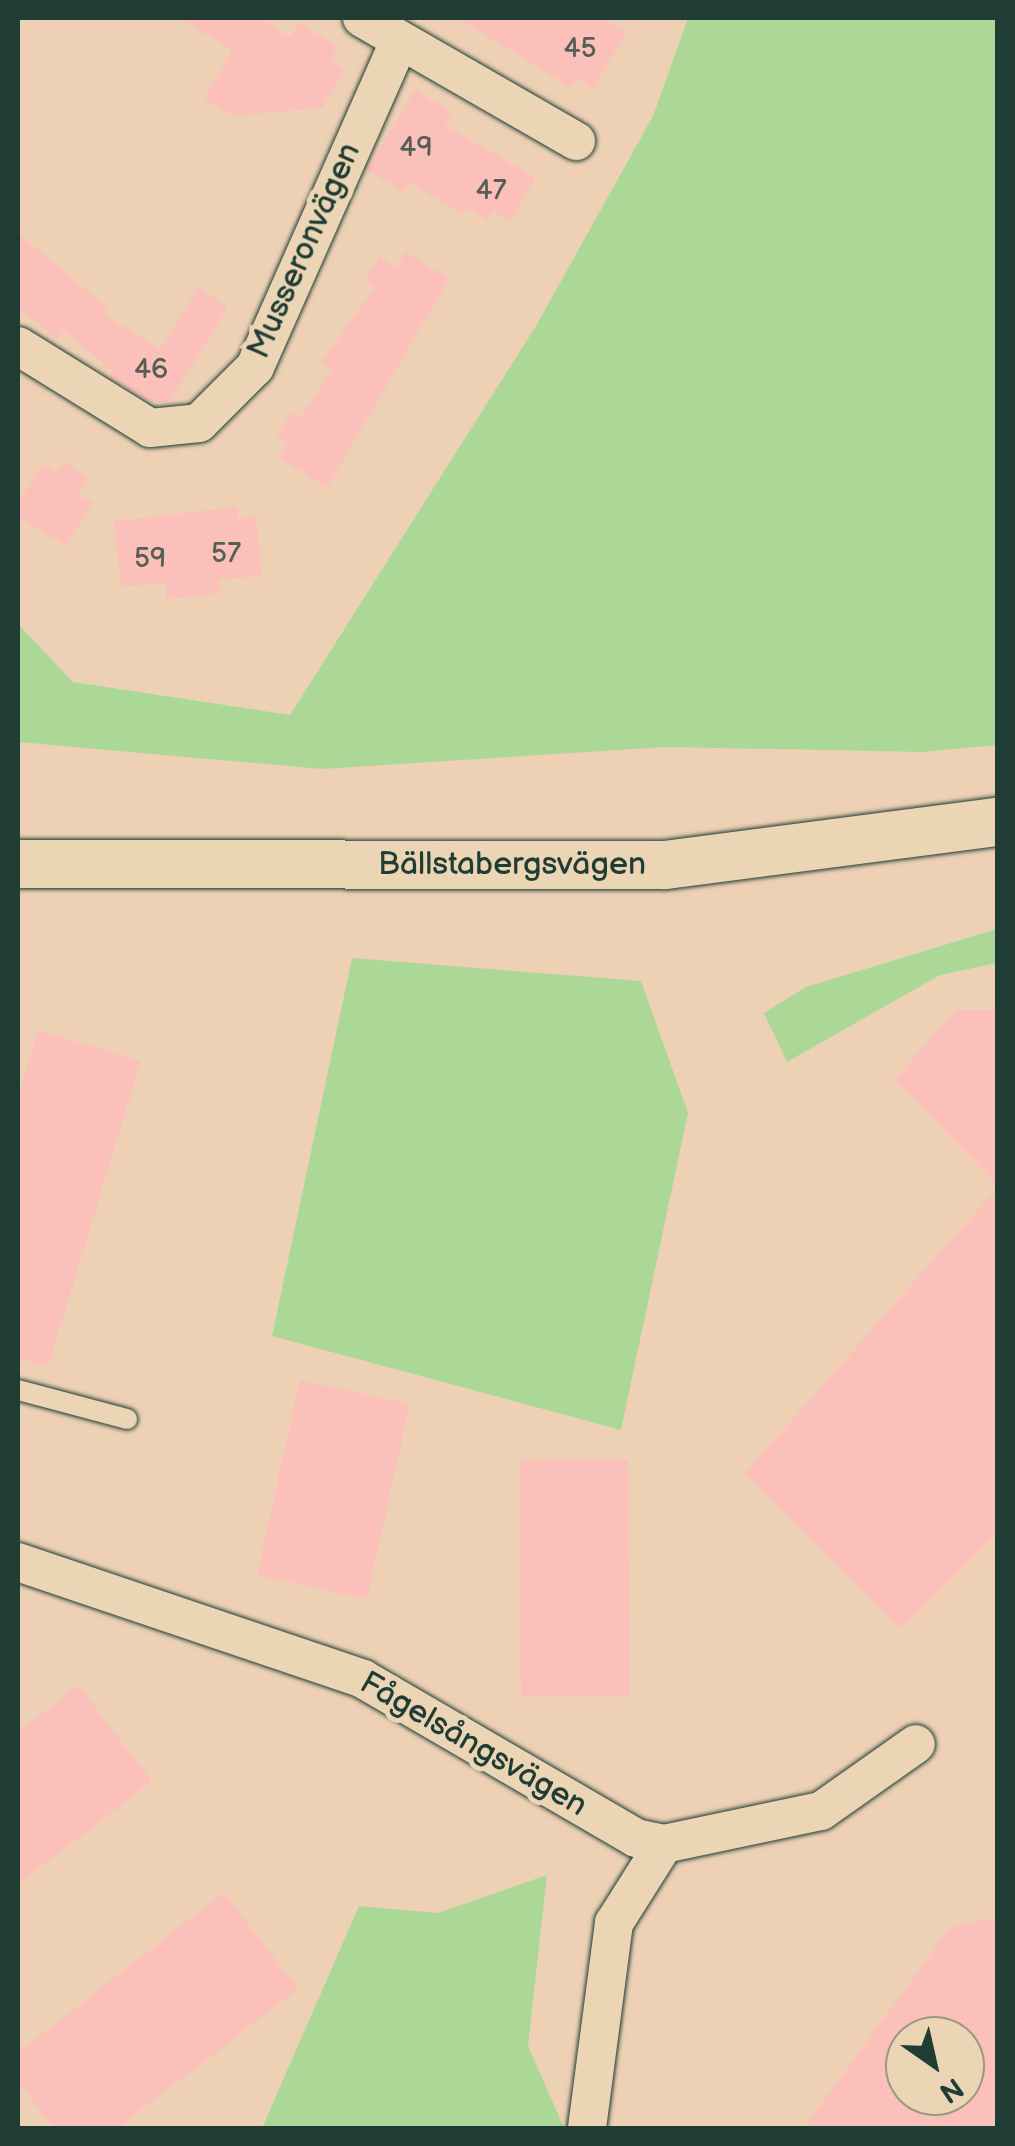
<!DOCTYPE html>
<html>
<head>
<meta charset="utf-8">
<style>
	body { margin:0 }
	#map { position:relative; width:1015px; height:2146px; overflow:hidden; background:#eed1b5; font-family:"Balsamiq Sans",sans-serif }
	div>[style] { position:absolute }
	[style*='--x'] { left:calc(var(--x)*1px); top:calc(var(--y)*1px); width:calc(var(--w)*1px); rotate:calc(var(--a)*1deg) }
	.green>* { inset:0; background:#acd897 }
	.building>* { inset:0; background:#fbc0b9 }
	.roads { filter:drop-shadow(0 0 2px #1f3d34) drop-shadow(0 0 2px #1f3d34) }
	.service>* { height:20px; margin:-10px; padding:0 10px; transform-origin:10px; border-radius:10px; background:#ebd5b4 }
	.minor>* { height:38px; margin:-19px; padding:0 19px; transform-origin:19px; border-radius:19px; background:#ebd5b4 }
	.tertiary>* { height:48px; margin:-24px; padding:0 24px; transform-origin:24px; border-radius:24px; background:#ebd5b4 }
	span { translate:-50% -50%; white-space:nowrap; text-align:center; line-height:1.15; -webkit-text-stroke:10px #ebd5b4; paint-order:stroke }
	.number-label { font-size:28px; color:#565e55 }
	.number-label span { -webkit-text-stroke-width:0 }
	.street-label { font-size:32px; color:#1f3d34 }
	.frame { position:absolute; inset:0; border:20px solid #1f3d34; pointer-events:none }
	.north { position:absolute; left:885px; top:2016px; width:100px; height:100px; box-sizing:border-box; background:#ebd5b4; border:2px solid #999881; border-radius:50%; rotate:146deg; font-size:28px; font-weight:700; line-height:40px; text-align:center; color:#1f3d34 }
	.north::after { content:''; display:block; margin:auto; width:35px; height:45px; background:#1f3d34; clip-path:polygon(50% 0,100% 100%,50% 72%,0 100%) }
</style>
</head>
<body>
<div id="map">
	<div class="green">
		<div style="clip-path:polygon(688px 18px,997px 18px,997px 745px,923px 752px,666px 747px,322px 769px,18px 742px,18px 624px,73px 682px,290px 715px,536px 326px,653px 116px)"></div>
		<div style="clip-path:polygon(997px 929px,997px 963px,940px 975px,787px 1062px,764px 1013px,806px 987px)"></div>
		<div style="clip-path:polygon(352px 958px,641px 981px,688px 1113px,621px 1430px,272px 1336px)"></div>
		<div style="clip-path:polygon(547px 1875px,528px 2046px,564px 2128px,262px 2128px,359px 1906px,438px 1913px)"></div>
	</div>
	<div class="building">
		<div style="clip-path:polygon(179px 18px,260px 18px,290px 37px,299px 23px,338px 47px,330px 60px,345px 70px,322px 108px,233px 116px,204px 99px,232px 50px)"></div>
		<div style="clip-path:polygon(458px 18px,603px 18px,627px 32px,593px 89px,577px 79px,571px 88px)"></div>
		<div style="clip-path:polygon(415px 90px,453px 113px,445px 125px,536px 178px,510px 221px,493px 211px,488px 220px,467px 208px,463px 214px,409px 183px,403px 192px,367px 170px)"></div>
		<div style="clip-path:polygon(18px 233px,108px 308px,104px 314px,160px 349px,199px 287px,228px 307px,169px 403px,147px 400px,109px 376px,112px 371px,64px 331px,57px 339px,18px 307px)"></div>
		<div style="clip-path:polygon(406px 252px,449px 279px,327px 488px,278px 457px,287px 443px,277px 436px,292px 412px,301px 417px,332px 369px,321px 362px,375px 288px,364px 281px,380px 257px,396px 267px)"></div>
		<div style="clip-path:polygon(64px 462px,88px 477px,78px 493px,93px 503px,66px 546px,18px 516px,18px 503px,42px 464px,56px 472px)"></div>
		<div style="clip-path:polygon(237px 507px,238px 518px,256px 516px,262px 576px,218px 580px,220px 594px,167px 599px,166px 583px,121px 587px,114px 521px)"></div>
		<div style="clip-path:polygon(956px 1010px,998px 1010px,998px 1186px,895px 1079px)"></div>
		<div style="clip-path:polygon(38px 1030px,141px 1061px,48px 1367px,18px 1357px,18px 1098px)"></div>
		<div style="clip-path:polygon(998px 1187px,998px 1533px,901px 1629px,745px 1473px)"></div>
		<div style="clip-path:polygon(300px 1380px,410px 1404px,367px 1599px,257px 1575px)"></div>
		<div style="clip-path:polygon(628px 1459px,630px 1696px,521px 1697px,520px 1460px)"></div>
		<div style="clip-path:polygon(78px 1685px,152px 1781px,18px 1885px,18px 1732px)"></div>
		<div style="clip-path:polygon(224px 1892px,298px 1989px,118px 2128px,54px 2128px,18px 2082px,18px 2053px)"></div>
		<div style="clip-path:polygon(evenodd,998px 1918px,998px 2128px,804px 2128px,951px 1926px,998px 1918px,905px 2036px,965px 2036px,965px 2096px,905px 2096px,905px 2036px)"></div>
	</div>
	<div class="roads">
		<div class="service">
			<div style="--x:18;--y:1390;--w:113;--a:14.9"></div>
		</div>
		<div class="minor">
			<div style="--x:362;--y:18;--w:247;--a:29.9"></div>
			<div style="--x:18;--y:346;--w:155;--a:31.8"></div>
			<div style="--x:150;--y:428;--w:49;--a:-5.8"></div>
			<div style="--x:199;--y:423;--w:79;--a:-45"></div>
			<div style="--x:255;--y:367;--w:355;--a:-66.1"></div>
			<div style="--x:18;--y:1562;--w:364;--a:18.7"></div>
			<div style="--x:363;--y:1679;--w:316;--a:30.2"></div>
			<div style="--x:636;--y:1838;--w:29;--a:12"></div>
			<div style="--x:664;--y:1844;--w:160;--a:-11.9"></div>
			<div style="--x:821;--y:1811;--w:116;--a:-35.2"></div>
			<div style="--x:587;--y:2128;--w:207;--a:-82.5"></div>
			<div style="--x:614;--y:1923;--w:93;--a:-57.7"></div>
		</div>
		<div class="tertiary">
			<div style="--x:18;--y:864;--w:647;--a:0.09"></div>
			<div style="--x:665;--y:865;--w:336;--a:-7.4"></div>
		</div>
	</div>
	<div class="number-label">
		<span style="left:580px;top:49px">45</span>
		<span style="left:416px;top:148px">49</span>
		<span style="left:491px;top:191px">47</span>
		<span style="left:151px;top:370px">46</span>
		<span style="left:226px;top:554px">57</span>
		<span style="left:150px;top:559px">59</span>
	</div>
	<div class="street-label">
		<span style="left:305px;top:251px;rotate:-66deg">Musseronvägen</span>
		<span style="left:512px;top:865px">Bällstabergsvägen</span>
		<span style="left:473px;top:1745px;rotate:30deg">Fågelsångsvägen</span>
	</div>
	<div class="frame"></div>
	<div class="north">N</div>
</div>
</body>
</html>
